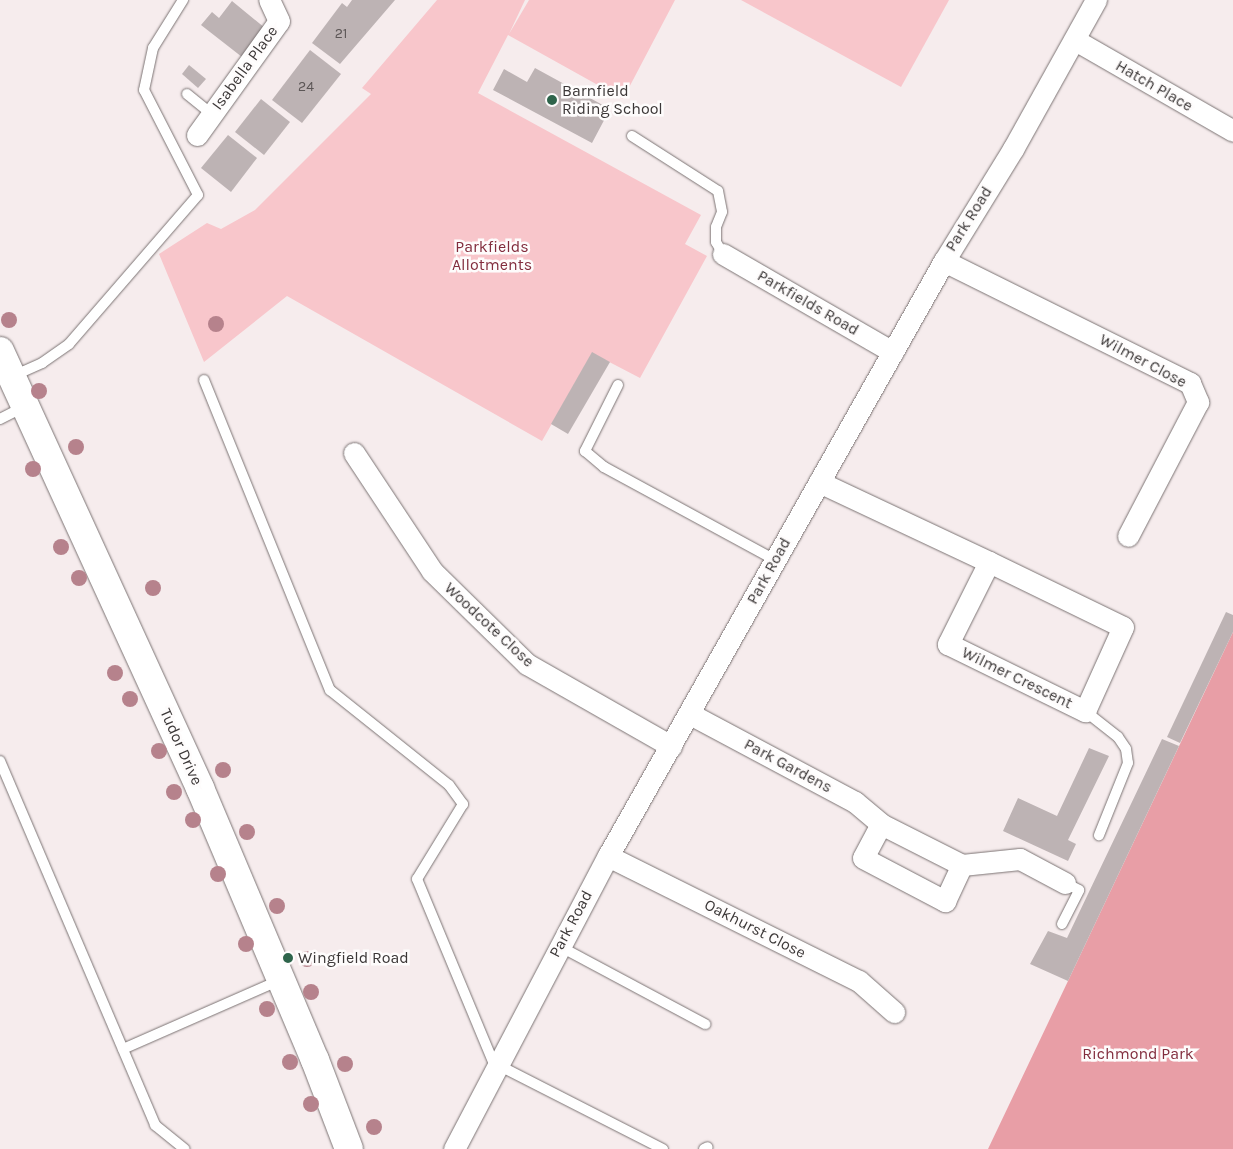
<!DOCTYPE html>
<html>
<head>
<meta charset="utf-8">
<style>
	body { margin:0 }
	#map { position:relative; width:1233px; height:1149px; overflow:hidden; background:#f6eced; font-family:Karla,sans-serif }
	div>[style] { position:absolute }
	[style*='--x'] { left:calc(var(--x)*1px); top:calc(var(--y)*1px); width:calc(var(--w)*1px); rotate:calc(var(--a)*1deg) }
	.green>* { inset:0; background:#f8c6cb }
	.forest>* { inset:0; background:#e89ea6 }
	.building>* { inset:0; background:#bdb3b4 }
	.roads { filter:drop-shadow(0 0 1px #7b7373) drop-shadow(0 0 1px #7b7373) }
	.lane>* { height:10px; margin:-5px; padding:0 5px; transform-origin:5px; border-radius:5px; background:#fff }
	.street>* { height:21px; margin:-10.5px; padding:0 10.5px; transform-origin:10.5px; border-radius:10.5px; background:#fff }
	.secondary>* { height:28px; margin:-14px; padding:0 14px; transform-origin:14px; border-radius:14px; background:#fff }
	.trees>* { width:16px; height:16px; margin:-8px; border-radius:50%; background:#b6828c }
	.dots>* { width:14px; height:14px; translate:-50% -50%; box-sizing:border-box; border:2px solid #fefcfc; border-radius:50% }
	span { translate:-50% -50%; white-space:nowrap; text-align:center; line-height:1.15; -webkit-text-stroke:5px #fefcfc; paint-order:stroke }
	.number-label { font-size:14px; color:#5c5656 }
	.number-label span { -webkit-text-stroke-width:0 }
	.street-label { font-size:16px; color:#3b3737 }
	.poi-label { font-size:16px; color:#3b3737 }
	.left { translate:0 -50%; text-align:left }
	.park-label { font-size:16px; color:#822c3d }
</style>
</head>
<body>
<div id="map">
	<div class="green">
		<div style="clip-path:polygon(437px 0,525px 0,509px 34px,529px 0,675px 0,623px 99px,508px 35px,478px 93px,701px 215px,685px 244px,707px 256px,640px 378px,592px 353px,542px 441px,287px 296px,204px 362px,159px 254px,207px 223px,221px 229px,255px 210px,371px 94px,362px 88px)"></div>
		<div style="clip-path:polygon(741px 0,949px 0,901px 87px)"></div>
	</div>
	<div class="forest">
		<div style="clip-path:polygon(1233px 632px,1233px 1149px,988px 1149px,1068px 981px)"></div>
	</div>
	<div class="building">
		<div style="clip-path:polygon(352px 0,395px 0,340px 64px,312px 43px,342px 3px,347px 7px)"></div>
		<div style="clip-path:polygon(232px 1px,265px 28px,242px 57px,201px 25px,212px 12px,219px 18px)"></div>
		<div style="clip-path:polygon(310px 50px,341px 74px,302px 123px,272px 100px)"></div>
		<div style="clip-path:polygon(189px 65px,206px 79px,198px 88px,182px 74px)"></div>
		<div style="clip-path:polygon(535px 68px,610px 109px,592px 143px,493px 90px,504px 69px,527px 82px)"></div>
		<div style="clip-path:polygon(261px 99px,290px 122px,264px 155px,235px 132px)"></div>
		<div style="clip-path:polygon(228px 135px,257px 158px,231px 192px,201px 168px)"></div>
		<div style="clip-path:polygon(592px 352px,610px 362px,568px 434px,551px 424px)"></div>
		<div style="clip-path:polygon(1226px 612px,1233px 615px,1233px 632px,1180px 743px,1167px 737px)"></div>
		<div style="clip-path:polygon(1162px 739px,1179px 746px,1068px 981px,1030px 964px,1048px 931px,1067px 938px)"></div>
		<div style="clip-path:polygon(1089px 748px,1109px 756px,1068px 840px,1076px 844px,1068px 861px,1003px 831px,1018px 798px,1057px 816px)"></div>
	</div>
	<div class="roads">
		<div class="lane">
			<div style="--x:187;--y:94;--w:32;--a:39"></div>
			<div style="--x:632;--y:136;--w:102;--a:32.6"></div>
			<div style="--x:718;--y:191;--w:21;--a:79"></div>
			<div style="--x:722;--y:212;--w:16;--a:112"></div>
			<div style="--x:716;--y:227;--w:15;--a:90"></div>
			<div style="--x:716;--y:242;--w:14;--a:60"></div>
			<div style="--x:13;--y:376;--w:32;--a:-24"></div>
			<div style="--x:42;--y:363;--w:33;--a:-35"></div>
			<div style="--x:69;--y:344;--w:197;--a:-49.1"></div>
			<div style="--x:198;--y:195;--w:118;--a:-117.2"></div>
			<div style="--x:144;--y:90;--w:43;--a:-77.9"></div>
			<div style="--x:153;--y:48;--w:57;--a:-58"></div>
			<div style="--x:204;--y:380;--w:335;--a:67.9"></div>
			<div style="--x:330;--y:690;--w:152;--a:38.6"></div>
			<div style="--x:449;--y:785;--w:24;--a:54"></div>
			<div style="--x:463;--y:804;--w:88;--a:121.5"></div>
			<div style="--x:417;--y:879;--w:206;--a:67.4"></div>
			<div style="--x:618;--y:385;--w:74;--a:116.6"></div>
			<div style="--x:585;--y:451;--w:25;--a:40"></div>
			<div style="--x:604;--y:467;--w:195;--a:28.5"></div>
			<div style="--x:0;--y:419;--w:27;--a:-27"></div>
			<div style="--x:1085;--y:711;--w:42;--a:38.2"></div>
			<div style="--x:1118;--y:737;--w:14;--a:56"></div>
			<div style="--x:1126;--y:749;--w:14;--a:82"></div>
			<div style="--x:1128;--y:763;--w:78;--a:111.9"></div>
			<div style="--x:0;--y:761;--w:396;--a:66.9"></div>
			<div style="--x:155;--y:1125;--w:38;--a:39"></div>
			<div style="--x:1062;--y:924;--w:38;--a:-63"></div>
			<div style="--x:1079;--y:890;--w:16;--a:-153"></div>
			<div style="--x:559;--y:946;--w:166;--a:28.1"></div>
			<div style="--x:123;--y:1049;--w:171;--a:-23.7"></div>
			<div style="--x:500;--y:1066;--w:183;--a:27"></div>
			<div style="--x:704;--y:1149;--w:4;--a:-27"></div>
		</div>
		<div class="street">
			<div style="--x:1075;--y:40;--w:182;--a:29.9"></div>
			<div style="--x:197;--y:135;--w:140;--a:-54.3"></div>
			<div style="--x:279;--y:21;--w:23;--a:-115"></div>
			<div style="--x:723;--y:254;--w:196;--a:30"></div>
			<div style="--x:944;--y:261;--w:275;--a:26.4"></div>
			<div style="--x:1190;--y:383;--w:21;--a:67"></div>
			<div style="--x:1198;--y:402;--w:151;--a:117.6"></div>
			<div style="--x:354;--y:453;--w:141;--a:56.5"></div>
			<div style="--x:432;--y:571;--w:133;--a:44.4"></div>
			<div style="--x:527;--y:664;--w:166;--a:29.7"></div>
			<div style="--x:819;--y:482;--w:188;--a:25.2"></div>
			<div style="--x:989;--y:562;--w:92;--a:116.6"></div>
			<div style="--x:948;--y:644;--w:153;--a:26.1"></div>
			<div style="--x:1085;--y:711;--w:92;--a:-65.7"></div>
			<div style="--x:1123;--y:627;--w:149;--a:-154.1"></div>
			<div style="--x:690;--y:714;--w:187;--a:28.1"></div>
			<div style="--x:855;--y:802;--w:34;--a:40"></div>
			<div style="--x:881;--y:824;--w:91;--a:26.8"></div>
			<div style="--x:962;--y:865;--w:58;--a:-5.9"></div>
			<div style="--x:1020;--y:859;--w:51;--a:28.1"></div>
			<div style="--x:881;--y:824;--w:38;--a:118"></div>
			<div style="--x:863;--y:858;--w:93;--a:27.7"></div>
			<div style="--x:945;--y:901;--w:40;--a:-65"></div>
			<div style="--x:608;--y:856;--w:280;--a:26.5"></div>
			<div style="--x:859;--y:981;--w:47;--a:41.5"></div>
			<div style="--x:454;--y:1149;--w:331;--a:-62.3"></div>
			<div style="--x:608;--y:856;--w:683;--a:-60.55"></div>
			<div style="--x:944;--y:261;--w:132;--a:-58.4"></div>
			<div style="--x:1013;--y:149;--w:171;--a:-60.9"></div>
		</div>
		<div class="secondary">
			<div style="--x:0;--y:351;--w:481;--a:65.4"></div>
			<div style="--x:200;--y:788;--w:295;--a:67.1"></div>
			<div style="--x:315;--y:1060;--w:95;--a:69.1"></div>
		</div>
	</div>
	<div class="trees">
		<div style="left:9px;top:320px"></div>
		<div style="left:216px;top:324px"></div>
		<div style="left:39px;top:391px"></div>
		<div style="left:76px;top:447px"></div>
		<div style="left:33px;top:469px"></div>
		<div style="left:61px;top:547px"></div>
		<div style="left:79px;top:578px"></div>
		<div style="left:153px;top:588px"></div>
		<div style="left:115px;top:673px"></div>
		<div style="left:130px;top:699px"></div>
		<div style="left:159px;top:751px"></div>
		<div style="left:223px;top:770px"></div>
		<div style="left:174px;top:792px"></div>
		<div style="left:193px;top:820px"></div>
		<div style="left:247px;top:832px"></div>
		<div style="left:218px;top:874px"></div>
		<div style="left:277px;top:906px"></div>
		<div style="left:246px;top:944px"></div>
		<div style="left:307px;top:959px"></div>
		<div style="left:311px;top:992px"></div>
		<div style="left:267px;top:1009px"></div>
		<div style="left:290px;top:1062px"></div>
		<div style="left:345px;top:1064px"></div>
		<div style="left:311px;top:1104px"></div>
		<div style="left:374px;top:1127px"></div>
	</div>
	<div class="dots">
		<div style="left:552px;top:100px;background:#2e644b"></div>
		<div style="left:288px;top:958px;background:#2e644b"></div>
	</div>
	<div class="number-label">
		<span style="left:341px;top:34px">21</span>
		<span style="left:306px;top:87px">24</span>
	</div>
	<div class="street-label">
		<span style="left:245px;top:68px;rotate:-54deg">Isabella Place</span>
		<span style="left:1154px;top:86px;rotate:30deg">Hatch Place</span>
		<span style="left:969px;top:219px;rotate:-58deg">Park Road</span>
		<span style="left:808px;top:303px;rotate:30deg">Parkfields Road</span>
		<span style="left:1143px;top:361px;rotate:28deg">Wilmer Close</span>
		<span style="left:769px;top:571px;rotate:-61deg">Park Road</span>
		<span style="left:489px;top:625px;rotate:43deg">Woodcote Close</span>
		<span style="left:1017px;top:678px;rotate:26deg">Wilmer Crescent</span>
		<span style="left:181px;top:747px;rotate:66deg">Tudor Drive</span>
		<span style="left:788px;top:766px;rotate:28deg">Park Gardens</span>
		<span style="left:571px;top:924px;rotate:-62deg">Park Road</span>
		<span style="left:755px;top:929px;rotate:27deg">Oakhurst Close</span>
	</div>
	<div class="poi-label">
		<span class="left" style="left:562px;top:100px">Barnfield<br>Riding School</span>
		<span class="left" style="left:298px;top:958px">Wingfield Road</span>
	</div>
	<div class="park-label">
		<span style="left:492px;top:256px">Parkfields<br>Allotments</span>
		<span style="left:1138px;top:1054px">Richmond Park</span>
	</div>
</div>
</body>
</html>
